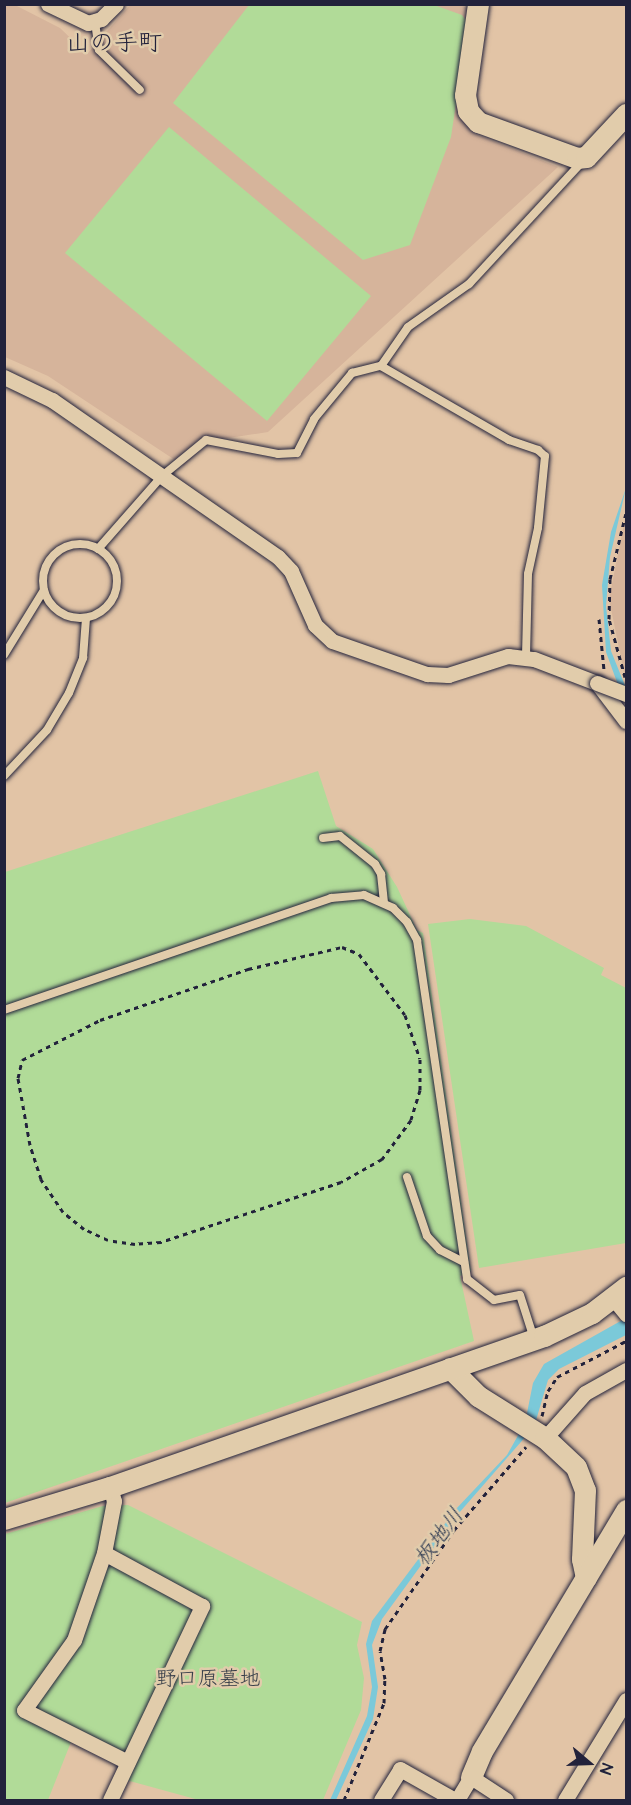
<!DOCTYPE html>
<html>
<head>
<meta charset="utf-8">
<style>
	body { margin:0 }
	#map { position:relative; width:631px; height:1805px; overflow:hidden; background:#e2c4a6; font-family:"Architects Daughter","Klee One",sans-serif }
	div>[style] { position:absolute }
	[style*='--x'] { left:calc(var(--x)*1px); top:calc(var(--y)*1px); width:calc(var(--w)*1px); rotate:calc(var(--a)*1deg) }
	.built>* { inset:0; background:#d6b49b }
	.green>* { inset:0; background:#b1db98 }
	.water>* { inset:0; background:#7bc9d9 }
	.path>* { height:3px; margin-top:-1.5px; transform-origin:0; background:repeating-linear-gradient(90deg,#22223b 0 4.5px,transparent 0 9px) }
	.roads { filter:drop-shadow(0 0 2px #22223b) drop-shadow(0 0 2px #22223b) }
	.lane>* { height:8px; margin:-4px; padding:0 4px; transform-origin:4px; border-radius:4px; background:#e1ccab }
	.lane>.ring { margin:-4px; padding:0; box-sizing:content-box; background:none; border:8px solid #e1ccab; border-radius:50% }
	.street>* { height:15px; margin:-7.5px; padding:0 7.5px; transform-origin:7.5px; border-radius:7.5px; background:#e1ccab }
	.secondary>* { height:21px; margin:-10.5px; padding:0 10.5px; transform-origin:10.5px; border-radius:10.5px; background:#e1ccab }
	.bridges { filter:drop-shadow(0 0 2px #22223b) drop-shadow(0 0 2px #22223b) }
	.street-bridge>* { height:15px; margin:-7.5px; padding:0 7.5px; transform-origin:7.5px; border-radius:7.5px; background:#e1ccab }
	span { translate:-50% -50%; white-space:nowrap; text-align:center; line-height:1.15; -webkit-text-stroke:5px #e1ccab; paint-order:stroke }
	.park-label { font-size:21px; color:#373e49 }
	.water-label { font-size:22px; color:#2f3b53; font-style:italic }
	.quarter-label { font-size:24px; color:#22223b }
	.frame { position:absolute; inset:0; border:6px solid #22223b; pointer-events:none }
	.north { position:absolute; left:559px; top:1733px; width:60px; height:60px; -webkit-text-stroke:4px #e1ccab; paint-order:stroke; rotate:109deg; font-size:16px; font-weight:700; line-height:24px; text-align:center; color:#22223b }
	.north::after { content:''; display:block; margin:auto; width:21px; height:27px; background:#22223b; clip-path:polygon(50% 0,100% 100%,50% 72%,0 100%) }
</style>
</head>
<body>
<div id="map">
	<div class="built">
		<div style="clip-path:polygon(5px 5px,15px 5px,60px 28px,87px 54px,130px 5px,462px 5px,470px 11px,461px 111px,475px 134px,558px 167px,268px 432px,209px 441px,184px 466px,48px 376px,5px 357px)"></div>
		<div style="clip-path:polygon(626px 514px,626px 682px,609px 599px)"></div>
	</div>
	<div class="green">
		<div style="clip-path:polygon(249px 5px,434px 5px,462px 15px,468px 23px,451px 137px,410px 245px,363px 260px,173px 103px)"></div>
		<div style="clip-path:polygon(169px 127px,371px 296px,267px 421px,65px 253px)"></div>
		<div style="clip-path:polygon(318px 771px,336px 826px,373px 849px,397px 887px,417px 930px,423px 933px,471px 1271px,460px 1276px,474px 1341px,5px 1503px,5px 872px)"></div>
		<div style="clip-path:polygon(470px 919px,526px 926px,604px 968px,601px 975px,626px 988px,626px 1243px,479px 1268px,428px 924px)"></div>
		<div style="clip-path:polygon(128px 1505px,362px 1622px,357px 1645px,364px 1678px,361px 1710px,323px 1800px,199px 1800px,126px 1780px,124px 1766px,71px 1742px,48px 1800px,5px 1800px,5px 1534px,103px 1506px)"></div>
	</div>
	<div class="water">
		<div style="clip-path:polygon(626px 488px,610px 557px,606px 606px,611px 651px,626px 688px,618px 685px,606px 652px,602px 585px,611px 532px)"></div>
		<div style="clip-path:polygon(626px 1318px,626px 1335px,559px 1369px,548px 1380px,534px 1427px,459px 1513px,382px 1619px,372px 1645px,378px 1687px,373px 1719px,336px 1800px,330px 1800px,367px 1716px,372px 1687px,366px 1644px,372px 1621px,456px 1509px,507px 1455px,525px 1423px,533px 1383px,544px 1364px)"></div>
	</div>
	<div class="path">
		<div style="--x:599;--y:619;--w:51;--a:84.4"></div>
		<div style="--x:625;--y:677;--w:60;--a:-105.4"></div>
		<div style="--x:609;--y:619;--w:40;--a:-88.6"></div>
		<div style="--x:610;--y:579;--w:68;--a:-76.4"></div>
		<div style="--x:342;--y:947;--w:18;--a:22"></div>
		<div style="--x:359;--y:954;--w:76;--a:53"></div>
		<div style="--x:405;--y:1015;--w:46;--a:71.2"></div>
		<div style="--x:420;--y:1059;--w:31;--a:90"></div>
		<div style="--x:420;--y:1090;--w:31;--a:107"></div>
		<div style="--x:411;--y:1120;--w:49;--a:126.6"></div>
		<div style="--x:382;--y:1159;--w:47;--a:150.7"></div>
		<div style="--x:341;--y:1182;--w:190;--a:161.6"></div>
		<div style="--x:161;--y:1242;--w:26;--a:176"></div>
		<div style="--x:135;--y:1244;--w:27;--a:-172"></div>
		<div style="--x:108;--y:1240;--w:26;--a:-155"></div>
		<div style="--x:84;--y:1229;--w:27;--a:-141"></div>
		<div style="--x:63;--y:1212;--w:40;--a:-124"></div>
		<div style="--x:41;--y:1179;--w:36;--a:-108"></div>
		<div style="--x:30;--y:1145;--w:68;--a:-100.2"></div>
		<div style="--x:18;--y:1078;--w:18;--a:-77"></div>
		<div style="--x:22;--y:1060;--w:88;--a:-27.1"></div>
		<div style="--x:100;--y:1020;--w:157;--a:-19"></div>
		<div style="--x:248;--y:969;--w:97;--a:-13.2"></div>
		<div style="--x:542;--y:1416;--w:26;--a:-77"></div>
		<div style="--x:548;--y:1391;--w:17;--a:-57"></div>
		<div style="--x:557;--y:1377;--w:78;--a:-27.6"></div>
		<div style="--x:344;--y:1800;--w:105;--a:-67.6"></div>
		<div style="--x:384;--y:1703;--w:24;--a:-88"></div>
		<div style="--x:385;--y:1679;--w:28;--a:-100"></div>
		<div style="--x:380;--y:1651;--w:23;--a:-77"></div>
		<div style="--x:385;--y:1629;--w:121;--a:-55.1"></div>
		<div style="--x:454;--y:1530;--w:110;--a:-49.1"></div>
	</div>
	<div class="roads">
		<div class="lane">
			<div style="--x:95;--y:22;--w:28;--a:82"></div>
			<div style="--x:99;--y:50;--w:57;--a:44.3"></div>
			<div style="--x:381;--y:366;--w:47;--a:-55.3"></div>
			<div style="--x:408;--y:327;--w:75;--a:-35.2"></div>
			<div style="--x:469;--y:284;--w:165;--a:-47.2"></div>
			<div class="ring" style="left:43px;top:544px;width:66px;height:66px"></div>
			<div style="--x:98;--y:549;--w:97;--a:-48.8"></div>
			<div style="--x:162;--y:476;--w:57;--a:-39.3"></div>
			<div style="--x:206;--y:440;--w:73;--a:11"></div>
			<div style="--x:278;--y:454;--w:19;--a:-3"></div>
			<div style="--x:297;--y:453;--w:38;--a:-63"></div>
			<div style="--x:314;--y:419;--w:60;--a:-50.4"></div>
			<div style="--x:352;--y:373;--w:30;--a:-14"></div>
			<div style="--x:381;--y:366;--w:148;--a:30"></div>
			<div style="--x:509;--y:440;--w:31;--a:19"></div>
			<div style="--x:538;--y:450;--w:9;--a:41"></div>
			<div style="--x:545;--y:456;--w:72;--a:95.6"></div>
			<div style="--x:538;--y:528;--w:47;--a:102.3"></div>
			<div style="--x:528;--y:574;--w:83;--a:91.4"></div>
			<div style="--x:4;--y:655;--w:76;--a:-58.4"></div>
			<div style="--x:4;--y:776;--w:63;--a:-46.9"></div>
			<div style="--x:47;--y:730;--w:43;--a:-59.3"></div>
			<div style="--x:69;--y:693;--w:38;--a:-68"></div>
			<div style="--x:83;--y:658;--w:40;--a:-85.7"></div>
			<div style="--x:323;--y:838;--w:17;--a:-7"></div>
			<div style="--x:340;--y:836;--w:45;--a:38.7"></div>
			<div style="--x:375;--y:864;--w:12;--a:59"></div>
			<div style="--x:381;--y:874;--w:28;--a:84"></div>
			<div style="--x:4;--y:1010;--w:346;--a:-18.9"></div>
			<div style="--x:331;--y:898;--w:33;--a:-5"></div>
			<div style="--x:364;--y:895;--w:32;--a:24"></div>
			<div style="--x:393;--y:908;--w:20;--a:45"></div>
			<div style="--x:407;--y:922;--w:21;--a:61"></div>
			<div style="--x:417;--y:940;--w:343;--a:81.6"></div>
			<div style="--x:467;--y:1279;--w:34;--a:38"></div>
			<div style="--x:494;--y:1300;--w:26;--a:-11"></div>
			<div style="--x:520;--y:1295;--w:46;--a:72.3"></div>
			<div style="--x:407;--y:1177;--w:62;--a:71.3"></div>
			<div style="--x:427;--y:1236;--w:19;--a:47"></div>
			<div style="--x:440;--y:1250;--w:27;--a:27"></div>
		</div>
		<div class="street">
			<div style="--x:48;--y:4;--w:44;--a:25.4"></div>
			<div style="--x:88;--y:23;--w:14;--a:-17"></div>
			<div style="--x:101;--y:19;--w:21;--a:-45"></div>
			<div style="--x:4;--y:377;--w:53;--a:25.6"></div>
			<div style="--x:52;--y:400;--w:275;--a:34.8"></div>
			<div style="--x:278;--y:557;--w:19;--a:47"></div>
			<div style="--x:291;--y:571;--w:59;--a:66"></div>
			<div style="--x:315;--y:625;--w:23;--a:43"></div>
			<div style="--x:332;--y:641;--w:101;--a:19.2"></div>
			<div style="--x:427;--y:674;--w:21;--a:3"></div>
			<div style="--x:448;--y:675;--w:63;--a:-17.6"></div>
			<div style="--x:508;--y:656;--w:26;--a:7"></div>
			<div style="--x:534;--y:659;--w:67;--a:20.9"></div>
			<div style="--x:597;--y:683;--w:48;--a:52.7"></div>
			<div style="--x:613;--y:1298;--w:21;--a:51"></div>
			<div style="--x:545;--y:1438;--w:60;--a:-48.4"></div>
			<div style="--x:585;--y:1393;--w:47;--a:-29.3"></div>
			<div style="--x:104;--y:1553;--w:92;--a:109"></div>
			<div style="--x:74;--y:1640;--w:86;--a:125.5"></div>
			<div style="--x:24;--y:1710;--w:116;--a:26.6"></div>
			<div style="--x:110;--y:1800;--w:215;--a:-64.6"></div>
			<div style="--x:202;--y:1606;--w:111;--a:-151.6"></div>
			<div style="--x:104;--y:1553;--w:53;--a:-79.1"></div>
			<div style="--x:114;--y:1501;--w:15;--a:-106"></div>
			<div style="--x:381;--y:1800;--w:36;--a:-58"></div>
			<div style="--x:400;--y:1769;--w:63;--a:29.4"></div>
			<div style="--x:457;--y:1800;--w:27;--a:-59"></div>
			<div style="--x:471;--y:1777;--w:42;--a:33.3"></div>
			<div style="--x:565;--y:1800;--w:117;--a:-58.6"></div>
		</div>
		<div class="secondary">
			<div style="--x:478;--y:4;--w:92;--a:98.1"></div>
			<div style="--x:465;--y:95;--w:16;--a:79"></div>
			<div style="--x:468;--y:111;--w:15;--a:48"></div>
			<div style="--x:478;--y:122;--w:105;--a:20"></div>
			<div style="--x:577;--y:158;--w:9;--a:-6"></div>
			<div style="--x:586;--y:157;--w:59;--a:-47.1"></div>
			<div style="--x:450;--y:1368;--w:40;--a:45"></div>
			<div style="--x:478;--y:1396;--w:79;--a:32.1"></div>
			<div style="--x:545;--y:1438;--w:42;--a:43.1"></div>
			<div style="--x:576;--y:1467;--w:25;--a:69"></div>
			<div style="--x:585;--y:1490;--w:69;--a:92.5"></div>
			<div style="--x:582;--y:1559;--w:19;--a:78"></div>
			<div style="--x:4;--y:1519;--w:111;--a:-16.8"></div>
			<div style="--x:110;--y:1487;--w:460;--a:-19.2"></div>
			<div style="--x:544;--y:1336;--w:53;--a:-25.6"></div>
			<div style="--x:592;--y:1313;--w:43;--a:-37.4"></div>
			<div style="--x:471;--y:1777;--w:28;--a:-67"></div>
			<div style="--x:482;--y:1751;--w:281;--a:-59.1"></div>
		</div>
	</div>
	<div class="bridges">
		<div class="street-bridge">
			<div style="--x:597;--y:683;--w:31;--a:21"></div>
		</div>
	</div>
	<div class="park-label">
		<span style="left:208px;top:1679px">野口原墓地</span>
	</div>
	<div class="water-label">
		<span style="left:439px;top:1537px;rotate:-53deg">板地川</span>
	</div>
	<div class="quarter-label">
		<span style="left:114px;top:44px">山の手町</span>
	</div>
	<div class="frame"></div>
	<div class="north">N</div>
</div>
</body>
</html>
